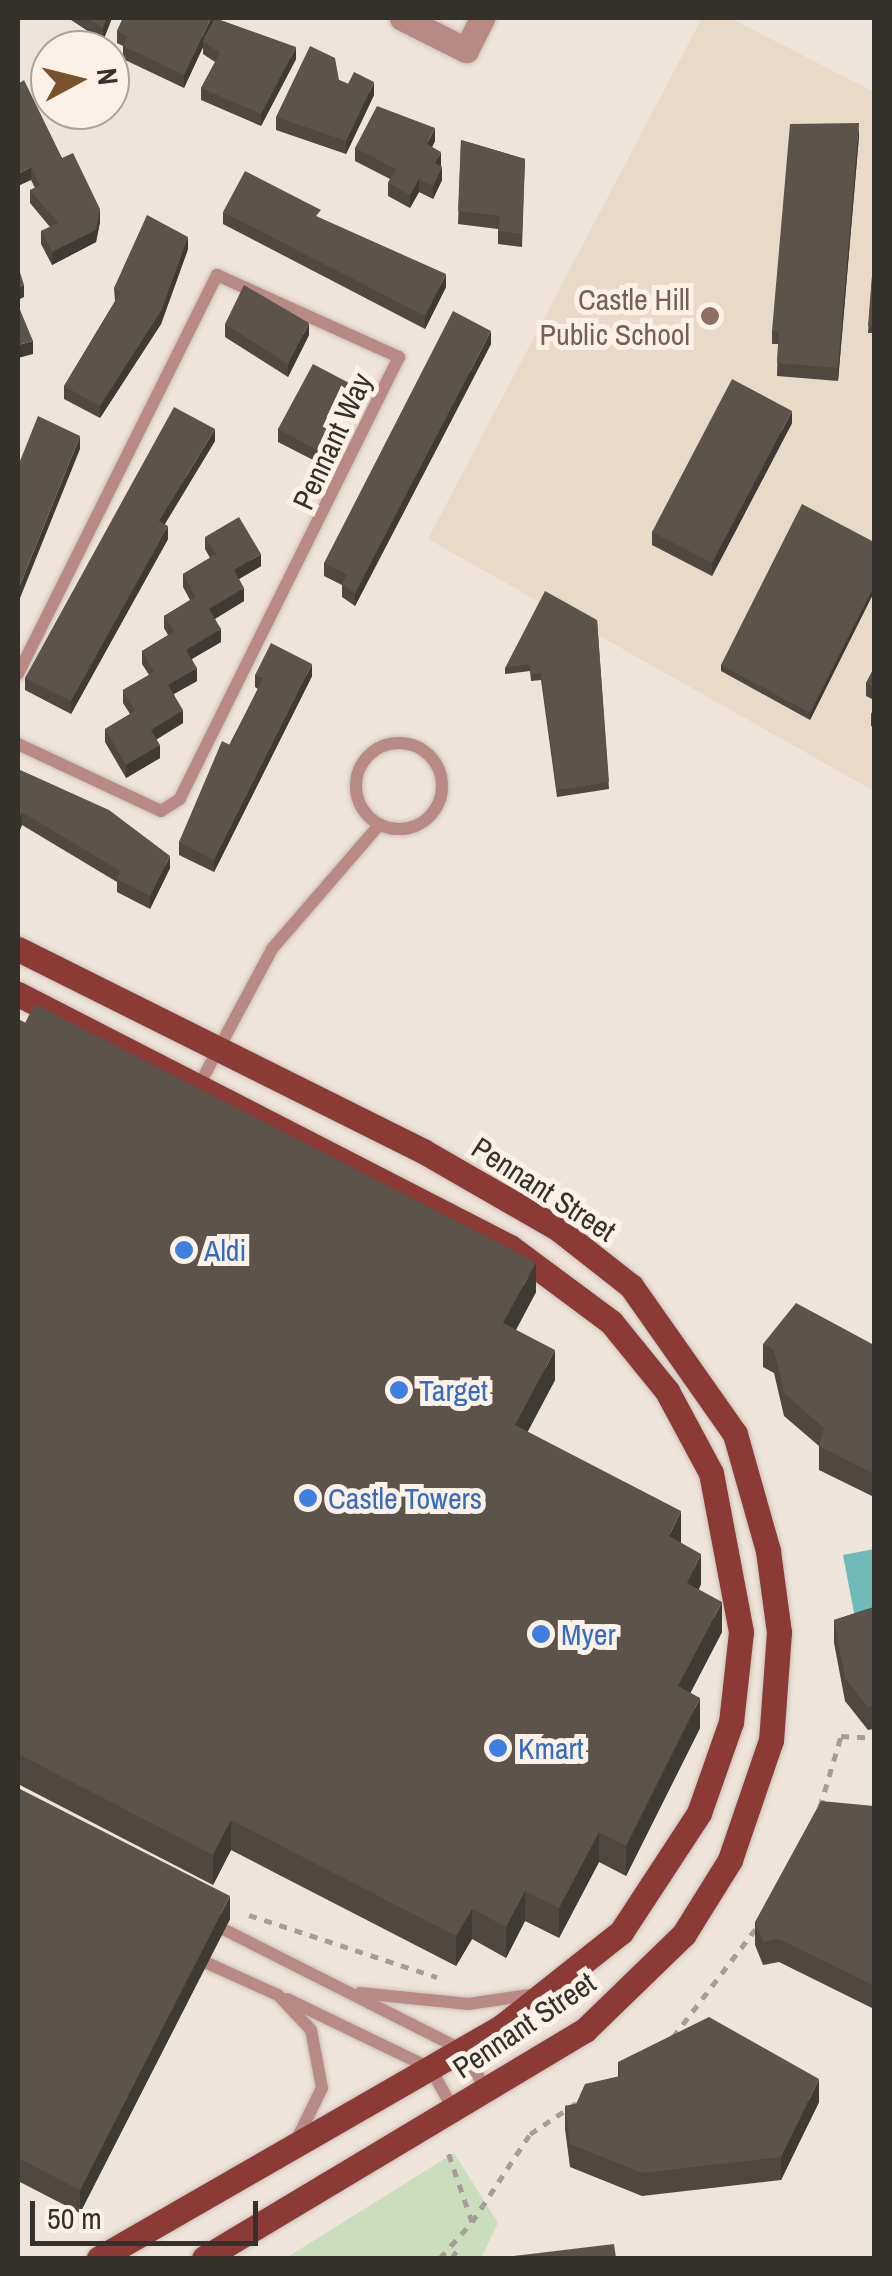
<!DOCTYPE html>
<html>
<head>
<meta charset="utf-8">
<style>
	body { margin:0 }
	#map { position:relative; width:892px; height:2276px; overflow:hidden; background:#eee4d9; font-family:"Archivo Narrow",sans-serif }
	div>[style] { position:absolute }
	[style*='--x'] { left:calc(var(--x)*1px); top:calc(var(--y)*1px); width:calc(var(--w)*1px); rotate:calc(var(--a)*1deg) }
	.education>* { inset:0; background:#e9d9c7 }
	.green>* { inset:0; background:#caddbc }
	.water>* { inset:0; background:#71b8b9 }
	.path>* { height:5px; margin-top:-2.5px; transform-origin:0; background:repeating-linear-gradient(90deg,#a69e96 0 8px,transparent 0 16px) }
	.roads { filter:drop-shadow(0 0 2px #c9c0b6) drop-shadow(0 0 2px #c9c0b6) }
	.lane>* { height:12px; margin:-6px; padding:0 6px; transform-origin:6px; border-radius:6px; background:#b98a84 }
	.lane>.ring { margin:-6px; padding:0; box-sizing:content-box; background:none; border:12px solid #b98a84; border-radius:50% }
	.street>* { height:25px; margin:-12.5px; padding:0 12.5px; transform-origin:12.5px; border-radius:12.5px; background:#b98a84 }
	.primary>* { height:25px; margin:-12.5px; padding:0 12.5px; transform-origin:12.5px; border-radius:12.5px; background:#8b3a35 }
	.wall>* { inset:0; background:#4f4740 }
	.shaded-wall>* { inset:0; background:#403a34 }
	.building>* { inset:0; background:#5c534b }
	.dots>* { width:28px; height:28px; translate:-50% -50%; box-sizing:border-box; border:5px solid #fbf1e6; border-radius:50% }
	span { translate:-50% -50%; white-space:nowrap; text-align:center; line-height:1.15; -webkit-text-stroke:10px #fbf1e6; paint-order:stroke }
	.education-label { font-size:30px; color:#785e54 }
	.right { translate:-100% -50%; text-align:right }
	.street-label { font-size:30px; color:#34302c }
	.shop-label { font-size:30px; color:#366cbe }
	.left { translate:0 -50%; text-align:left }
	.frame { position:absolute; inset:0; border:20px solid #34302c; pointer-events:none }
	.north { position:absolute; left:30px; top:30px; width:100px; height:100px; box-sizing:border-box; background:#fbf1e6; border:2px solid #aba49c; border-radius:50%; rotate:83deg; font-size:28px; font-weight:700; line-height:40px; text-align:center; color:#34302c }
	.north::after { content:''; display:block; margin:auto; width:35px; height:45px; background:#77522d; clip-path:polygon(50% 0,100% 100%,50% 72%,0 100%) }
	.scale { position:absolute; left:30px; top:2201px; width:228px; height:45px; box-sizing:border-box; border:5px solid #34302c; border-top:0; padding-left:12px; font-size:30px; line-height:35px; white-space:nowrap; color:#34302c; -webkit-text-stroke:8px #fbf1e6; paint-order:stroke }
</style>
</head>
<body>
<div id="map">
	<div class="education">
		<div style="clip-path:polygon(702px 18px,730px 18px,874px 92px,874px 791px,428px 539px)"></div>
	</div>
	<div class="green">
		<div style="clip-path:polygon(454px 2153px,498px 2223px,481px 2258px,286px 2258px)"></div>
	</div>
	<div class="water">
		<div style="clip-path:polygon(874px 1549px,874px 1615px,855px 1618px,843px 1555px)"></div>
	</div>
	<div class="path">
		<div style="--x:820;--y:1807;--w:74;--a:-73.5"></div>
		<div style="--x:841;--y:1736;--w:33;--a:3"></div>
		<div style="--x:249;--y:1915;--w:198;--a:18.3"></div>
		<div style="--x:673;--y:2037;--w:138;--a:-52.6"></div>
		<div style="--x:472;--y:2222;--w:105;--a:-56.6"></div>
		<div style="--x:530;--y:2134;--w:61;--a:-33.7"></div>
		<div style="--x:269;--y:2257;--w:1;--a:45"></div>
		<div style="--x:440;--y:2258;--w:48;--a:-48.4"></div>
		<div style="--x:472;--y:2222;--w:80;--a:-108.9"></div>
		<div style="--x:452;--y:2258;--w:15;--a:-58"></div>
	</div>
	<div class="roads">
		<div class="lane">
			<div style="--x:18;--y:674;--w:446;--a:-63.5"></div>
			<div style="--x:217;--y:275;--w:200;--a:24.3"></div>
			<div style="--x:399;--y:357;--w:493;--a:116.4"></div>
			<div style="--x:180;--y:799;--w:22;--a:148"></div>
			<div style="--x:161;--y:811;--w:158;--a:-154.9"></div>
			<div class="ring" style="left:356px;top:743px;width:74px;height:74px"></div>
			<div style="--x:197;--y:1089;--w:159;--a:-61.8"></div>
			<div style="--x:272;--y:949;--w:164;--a:-49.2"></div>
			<div style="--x:225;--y:1930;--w:264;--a:26.8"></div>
			<div style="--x:461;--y:2049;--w:49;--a:57.6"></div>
			<div style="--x:207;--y:1963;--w:78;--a:24.3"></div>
			<div style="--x:278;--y:1995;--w:48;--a:46.7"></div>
			<div style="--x:311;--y:2030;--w:59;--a:79.3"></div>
			<div style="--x:322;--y:2088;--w:57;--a:116.1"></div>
			<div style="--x:360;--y:1993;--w:109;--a:5.8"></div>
			<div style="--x:468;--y:2004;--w:62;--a:-8.4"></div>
			<div style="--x:287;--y:1999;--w:159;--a:25.8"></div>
			<div style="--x:430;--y:2068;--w:48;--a:60.3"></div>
		</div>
		<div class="street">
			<div style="--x:402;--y:18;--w:72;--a:26.6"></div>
			<div style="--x:466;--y:50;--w:36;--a:-63"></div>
		</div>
		<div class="primary">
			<div style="--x:18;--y:949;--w:453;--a:26.5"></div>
			<div style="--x:423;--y:1151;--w:155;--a:29.9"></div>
			<div style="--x:557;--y:1228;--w:94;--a:38.1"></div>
			<div style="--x:631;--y:1286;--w:181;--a:54.9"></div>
			<div style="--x:735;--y:1434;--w:122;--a:74.2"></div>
			<div style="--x:768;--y:1551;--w:82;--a:82.3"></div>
			<div style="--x:779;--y:1632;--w:108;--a:94.2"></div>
			<div style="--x:771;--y:1740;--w:127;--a:108.9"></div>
			<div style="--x:730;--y:1860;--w:87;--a:121.9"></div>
			<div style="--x:684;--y:1934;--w:138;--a:135.9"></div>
			<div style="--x:585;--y:2030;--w:444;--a:149.1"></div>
			<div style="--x:18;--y:994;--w:553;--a:27.21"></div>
			<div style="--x:510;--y:1247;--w:126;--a:36.6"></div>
			<div style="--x:611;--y:1322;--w:89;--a:50.9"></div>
			<div style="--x:667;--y:1391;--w:93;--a:61.8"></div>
			<div style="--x:711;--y:1473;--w:162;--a:79.3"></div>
			<div style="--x:741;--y:1632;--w:91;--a:96.3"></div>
			<div style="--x:731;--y:1722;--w:96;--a:109.4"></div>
			<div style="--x:699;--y:1813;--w:142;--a:123.2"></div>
			<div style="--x:621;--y:1932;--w:153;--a:141.6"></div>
			<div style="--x:501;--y:2027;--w:464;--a:150.1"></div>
		</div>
	</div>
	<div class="wall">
		<div style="clip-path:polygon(68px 18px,112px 18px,103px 41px)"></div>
		<div style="clip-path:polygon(123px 18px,296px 59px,261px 126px,201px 100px,201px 88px,215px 62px,203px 54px,203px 47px,184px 88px,123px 59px,123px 46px,117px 43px,117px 31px)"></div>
		<div style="clip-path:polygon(339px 80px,374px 95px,346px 154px,276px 130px,276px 117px)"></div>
		<div style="clip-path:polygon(18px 84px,100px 222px,96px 242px,52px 265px,41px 244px,41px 231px,50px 227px,30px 203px,30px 190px,35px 188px,31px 180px)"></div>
		<div style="clip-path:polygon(859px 136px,838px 381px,777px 376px,778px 344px,772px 344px,772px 331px)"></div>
		<div style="clip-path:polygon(461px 140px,525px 159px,522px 247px,498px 244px,498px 229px,458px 224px)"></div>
		<div style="clip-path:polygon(435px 141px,432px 147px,441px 164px,442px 180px,433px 199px,419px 192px,410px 208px,388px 196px,388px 183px,390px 179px,355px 161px,355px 148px)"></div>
		<div style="clip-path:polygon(223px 212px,446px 287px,425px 329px,223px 224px)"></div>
		<div style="clip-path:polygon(188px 249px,161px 324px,100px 418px,64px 399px,64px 386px,115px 301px,114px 288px)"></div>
		<div style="clip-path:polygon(874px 251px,874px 333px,868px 333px)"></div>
		<div style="clip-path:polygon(225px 324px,309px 335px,288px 377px,225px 337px)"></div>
		<div style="clip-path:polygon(491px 344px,355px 606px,342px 597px,342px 585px,324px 576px,324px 563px)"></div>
		<div style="clip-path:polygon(351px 397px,317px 462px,278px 442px,278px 429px)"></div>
		<div style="clip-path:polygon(792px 423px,712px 576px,652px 545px,652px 532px)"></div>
		<div style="clip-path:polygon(215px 441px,164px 524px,168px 539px,71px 714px,25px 690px,25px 678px)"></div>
		<div style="clip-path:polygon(205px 537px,261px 566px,239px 579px,244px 601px,215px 619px,221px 642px,192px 659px,197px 681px,174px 694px,183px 723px,156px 739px,160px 758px,126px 778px,105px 742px,105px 729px,130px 714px,123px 703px,123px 690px,149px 675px,142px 664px,142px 651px,168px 635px,164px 628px,164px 616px,190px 600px,183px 587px,183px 574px,210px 558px,205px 549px)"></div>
		<div style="clip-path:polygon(874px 542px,874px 592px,810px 720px,721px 671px,721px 665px)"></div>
		<div style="clip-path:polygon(597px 620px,609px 789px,557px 797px,541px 680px,531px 681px,530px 671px,505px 674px,505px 668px)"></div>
		<div style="clip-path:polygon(874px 668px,874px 700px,866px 696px,866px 683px)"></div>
		<div style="clip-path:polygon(255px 675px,312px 676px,214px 872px,179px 855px,179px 842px,258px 689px,255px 687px)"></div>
		<div style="clip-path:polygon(874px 707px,874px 728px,871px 726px,871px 714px)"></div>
		<div style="clip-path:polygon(18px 769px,170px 868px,150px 909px,117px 892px,117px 882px,22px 825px,19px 832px,18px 831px)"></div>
		<div style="clip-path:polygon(18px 1019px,536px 1292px,516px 1330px,555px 1380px,527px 1432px,681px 1541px,681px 1543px,701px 1584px,699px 1589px,722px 1632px,690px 1693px,700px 1728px,626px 1876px,599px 1862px,559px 1938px,525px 1921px,506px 1958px,472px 1939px,456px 1966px,231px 1850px,213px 1885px,18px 1784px)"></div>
		<div style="clip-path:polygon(763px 1344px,874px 1345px,874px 1497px,819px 1470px,819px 1446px,784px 1416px,774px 1373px,763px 1367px)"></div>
		<div style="clip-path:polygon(874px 1607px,874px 1729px,868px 1730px,845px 1701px,834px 1643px,834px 1620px)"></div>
		<div style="clip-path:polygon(18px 1788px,230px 1919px,80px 2213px,18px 2181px)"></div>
		<div style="clip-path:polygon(874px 1806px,874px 2009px,779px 1962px,763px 1965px,755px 1945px,755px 1922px)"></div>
		<div style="clip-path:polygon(618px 2062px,819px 2102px,781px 2180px,642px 2196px,570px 2167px,565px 2129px,565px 2106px,576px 2104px,618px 2077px)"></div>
	</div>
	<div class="shaded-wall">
		<div style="clip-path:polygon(107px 18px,112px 18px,103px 41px,103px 28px)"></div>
		<div style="clip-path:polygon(211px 18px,216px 18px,203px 41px,203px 47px,184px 88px,184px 75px)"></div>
		<div style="clip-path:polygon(296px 47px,296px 59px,261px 126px,261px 114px)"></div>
		<div style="clip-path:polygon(374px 82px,374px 95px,346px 154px,346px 141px)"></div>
		<div style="clip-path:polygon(859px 123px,859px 136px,838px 381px,838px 368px)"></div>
		<div style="clip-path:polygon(435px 128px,435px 141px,427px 157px,427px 144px)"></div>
		<div style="clip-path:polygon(441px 152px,441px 164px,435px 176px,435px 163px)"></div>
		<div style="clip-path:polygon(31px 167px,31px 180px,18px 186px,18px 174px)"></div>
		<div style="clip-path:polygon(442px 167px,442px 180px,433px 199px,433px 186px)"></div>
		<div style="clip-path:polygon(419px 179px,419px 192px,410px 208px,410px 195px)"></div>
		<div style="clip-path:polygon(100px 209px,100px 222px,96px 242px,52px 265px,52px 252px)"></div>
		<div style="clip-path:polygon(188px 237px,188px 249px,161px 324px,100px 418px,100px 406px)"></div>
		<div style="clip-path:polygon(446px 274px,446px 287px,425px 329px,425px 316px)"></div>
		<div style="clip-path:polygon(24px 285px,24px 297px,18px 300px,18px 287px)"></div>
		<div style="clip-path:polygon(309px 323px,309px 335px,288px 377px,288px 364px)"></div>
		<div style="clip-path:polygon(491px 331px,491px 344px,355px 606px,355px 593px)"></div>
		<div style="clip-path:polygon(33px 341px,33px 354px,18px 358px,18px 345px)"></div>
		<div style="clip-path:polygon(351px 384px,351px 397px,317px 462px,317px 450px)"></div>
		<div style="clip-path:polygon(792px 411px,792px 423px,712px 576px,712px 563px)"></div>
		<div style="clip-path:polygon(215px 429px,215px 441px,159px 534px,159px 521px)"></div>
		<div style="clip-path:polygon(80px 436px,80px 449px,18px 603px,18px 590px)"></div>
		<div style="clip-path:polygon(168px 526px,168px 539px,71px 714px,71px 701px)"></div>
		<div style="clip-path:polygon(261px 554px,261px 566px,234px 582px,234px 570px)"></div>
		<div style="clip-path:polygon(874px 586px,874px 592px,810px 720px,810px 713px)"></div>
		<div style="clip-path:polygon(244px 588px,244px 601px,209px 622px,209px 609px)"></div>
		<div style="clip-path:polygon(221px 629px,221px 642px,186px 662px,186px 650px)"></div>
		<div style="clip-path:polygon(312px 664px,312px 676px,214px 872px,214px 860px)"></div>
		<div style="clip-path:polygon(197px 668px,197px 681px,168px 697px,168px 685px)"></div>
		<div style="clip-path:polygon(183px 710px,183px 723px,151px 743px,151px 730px)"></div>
		<div style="clip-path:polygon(160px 745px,160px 758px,126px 778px,126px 765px)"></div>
		<div style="clip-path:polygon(22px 812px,22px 825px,19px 832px,19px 819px)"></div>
		<div style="clip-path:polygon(170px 856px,170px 868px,150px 909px,150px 896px)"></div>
		<div style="clip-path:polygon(536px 1262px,536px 1292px,503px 1353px,503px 1323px)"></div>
		<div style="clip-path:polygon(555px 1350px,555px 1380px,515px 1456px,515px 1425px)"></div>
		<div style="clip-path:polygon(681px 1511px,681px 1541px,669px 1566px,669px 1536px)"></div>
		<div style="clip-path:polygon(701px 1554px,701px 1584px,687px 1613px,687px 1583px)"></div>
		<div style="clip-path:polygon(722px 1602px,722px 1632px,678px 1717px,678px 1686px)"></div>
		<div style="clip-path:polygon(700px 1698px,700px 1728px,626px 1876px,626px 1846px)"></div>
		<div style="clip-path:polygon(231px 1820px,231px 1850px,213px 1885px,213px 1855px)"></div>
		<div style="clip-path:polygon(599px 1832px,599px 1862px,559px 1938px,559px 1908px)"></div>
		<div style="clip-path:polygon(525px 1891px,525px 1921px,506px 1958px,506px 1927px)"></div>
		<div style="clip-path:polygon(230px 1896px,230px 1919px,80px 2213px,80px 2190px)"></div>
		<div style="clip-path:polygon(472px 1909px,472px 1939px,456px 1966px,456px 1936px)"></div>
		<div style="clip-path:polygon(819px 2079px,819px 2102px,781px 2180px,781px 2157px)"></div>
	</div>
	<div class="building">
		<div style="clip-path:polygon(87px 18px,107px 18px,103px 28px)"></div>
		<div style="clip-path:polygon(123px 18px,211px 18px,184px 75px,123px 46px,128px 36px,117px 31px)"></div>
		<div style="clip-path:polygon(215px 18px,296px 47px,261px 114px,201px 88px,220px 53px,203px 41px)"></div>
		<div style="clip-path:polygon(310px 46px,335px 58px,339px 80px,348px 84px,354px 72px,374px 82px,346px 141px,276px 117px)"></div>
		<div style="clip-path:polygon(24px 80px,62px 158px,73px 153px,100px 209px,96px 230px,52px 252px,41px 231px,58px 223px,30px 190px,40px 185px,31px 167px,18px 174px,18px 84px)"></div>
		<div style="clip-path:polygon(377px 106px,435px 128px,427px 144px,441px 152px,435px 163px,442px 167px,433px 186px,419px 179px,410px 195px,388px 183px,396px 169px,355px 148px)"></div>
		<div style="clip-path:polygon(859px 123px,838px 368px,777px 363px,779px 332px,772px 331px,790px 124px)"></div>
		<div style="clip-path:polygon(461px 140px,525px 159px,522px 234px,498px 231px,500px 216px,458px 211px)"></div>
		<div style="clip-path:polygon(245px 171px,321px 210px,316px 216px,446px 274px,425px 316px,223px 212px)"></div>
		<div style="clip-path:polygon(147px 215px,188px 237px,161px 311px,100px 406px,64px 386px,121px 292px,114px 288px)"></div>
		<div style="clip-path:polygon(874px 251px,874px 327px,868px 326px)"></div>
		<div style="clip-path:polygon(18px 266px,24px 285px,18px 287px)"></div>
		<div style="clip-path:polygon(244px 285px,309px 323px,288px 364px,225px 324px)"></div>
		<div style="clip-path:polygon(18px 305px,33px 341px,18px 345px)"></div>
		<div style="clip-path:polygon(453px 311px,491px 331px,355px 593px,342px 584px,347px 575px,324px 563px)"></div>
		<div style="clip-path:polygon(313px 364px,351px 384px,317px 450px,278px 429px)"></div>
		<div style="clip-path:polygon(732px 379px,792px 411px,712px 563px,652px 532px)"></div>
		<div style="clip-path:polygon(174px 407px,215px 429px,159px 521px,168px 526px,71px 701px,25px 678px)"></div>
		<div style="clip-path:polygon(38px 416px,80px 436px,18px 590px,18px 466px)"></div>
		<div style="clip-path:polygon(802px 504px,874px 542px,874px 586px,810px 713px,721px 665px)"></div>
		<div style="clip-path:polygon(239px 517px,261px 554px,234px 570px,244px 588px,209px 609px,221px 629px,186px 650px,197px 668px,168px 685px,183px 710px,151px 730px,160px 745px,126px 765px,105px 729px,135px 711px,123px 690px,154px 672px,142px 651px,174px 632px,164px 616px,196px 597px,183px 574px,216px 554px,205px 537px)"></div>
		<div style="clip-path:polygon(545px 591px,597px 620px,609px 782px,557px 790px,541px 673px,531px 674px,530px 664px,505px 668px)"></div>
		<div style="clip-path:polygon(271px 643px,312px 664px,214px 860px,179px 842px,222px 741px,230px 745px,263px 678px,255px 675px)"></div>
		<div style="clip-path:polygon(874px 668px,874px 687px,866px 683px)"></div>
		<div style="clip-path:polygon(18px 769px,109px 810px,170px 856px,150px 896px,117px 879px,120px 871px,22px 812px,19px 819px,18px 818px)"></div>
		<div style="clip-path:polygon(35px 1004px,536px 1262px,503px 1323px,555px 1350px,515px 1425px,681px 1511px,669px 1536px,701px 1554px,687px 1583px,722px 1602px,678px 1686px,700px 1698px,626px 1846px,599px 1832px,559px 1908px,525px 1891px,506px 1927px,472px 1909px,456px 1936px,231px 1820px,213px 1855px,18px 1754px,18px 1019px,25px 1023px)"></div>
		<div style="clip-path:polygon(796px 1303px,874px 1345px,874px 1474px,819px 1446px,824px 1428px,784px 1393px,774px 1350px,763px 1344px)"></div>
		<div style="clip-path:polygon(874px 1607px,874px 1706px,868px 1707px,845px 1678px,834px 1620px)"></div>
		<div style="clip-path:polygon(18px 1788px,230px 1896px,80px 2190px,18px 2158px)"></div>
		<div style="clip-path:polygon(821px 1801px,874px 1806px,874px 1986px,779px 1939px,763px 1942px,755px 1922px)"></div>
		<div style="clip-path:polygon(709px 2017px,819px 2079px,781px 2157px,642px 2173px,570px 2144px,565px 2106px,576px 2104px,585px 2084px,620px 2076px,618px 2062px)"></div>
		<div style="clip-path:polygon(614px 2244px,616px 2258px,497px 2258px)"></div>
	</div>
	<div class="dots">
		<div style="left:710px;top:316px;background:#8d6e63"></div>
		<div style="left:184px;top:1250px;background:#3f7fe0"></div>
		<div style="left:399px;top:1390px;background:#3f7fe0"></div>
		<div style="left:308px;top:1498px;background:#3f7fe0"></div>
		<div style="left:541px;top:1634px;background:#3f7fe0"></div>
		<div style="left:498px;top:1748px;background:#3f7fe0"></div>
	</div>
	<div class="education-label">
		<span class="right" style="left:690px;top:316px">Castle Hill<br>Public School</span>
	</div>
	<div class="street-label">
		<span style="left:332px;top:441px;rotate:-65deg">Pennant Way</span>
		<span style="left:544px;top:1189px;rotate:33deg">Pennant Street</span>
		<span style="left:524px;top:2025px;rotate:-34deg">Pennant Street</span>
	</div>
	<div class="shop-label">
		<span class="left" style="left:204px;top:1250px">Aldi</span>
		<span class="left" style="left:419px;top:1390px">Target</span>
		<span class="left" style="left:328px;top:1498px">Castle Towers</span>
		<span class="left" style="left:561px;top:1634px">Myer</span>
		<span class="left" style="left:518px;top:1748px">Kmart</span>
	</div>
	<div class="frame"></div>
	<div class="north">N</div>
	<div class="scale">50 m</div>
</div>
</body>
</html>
